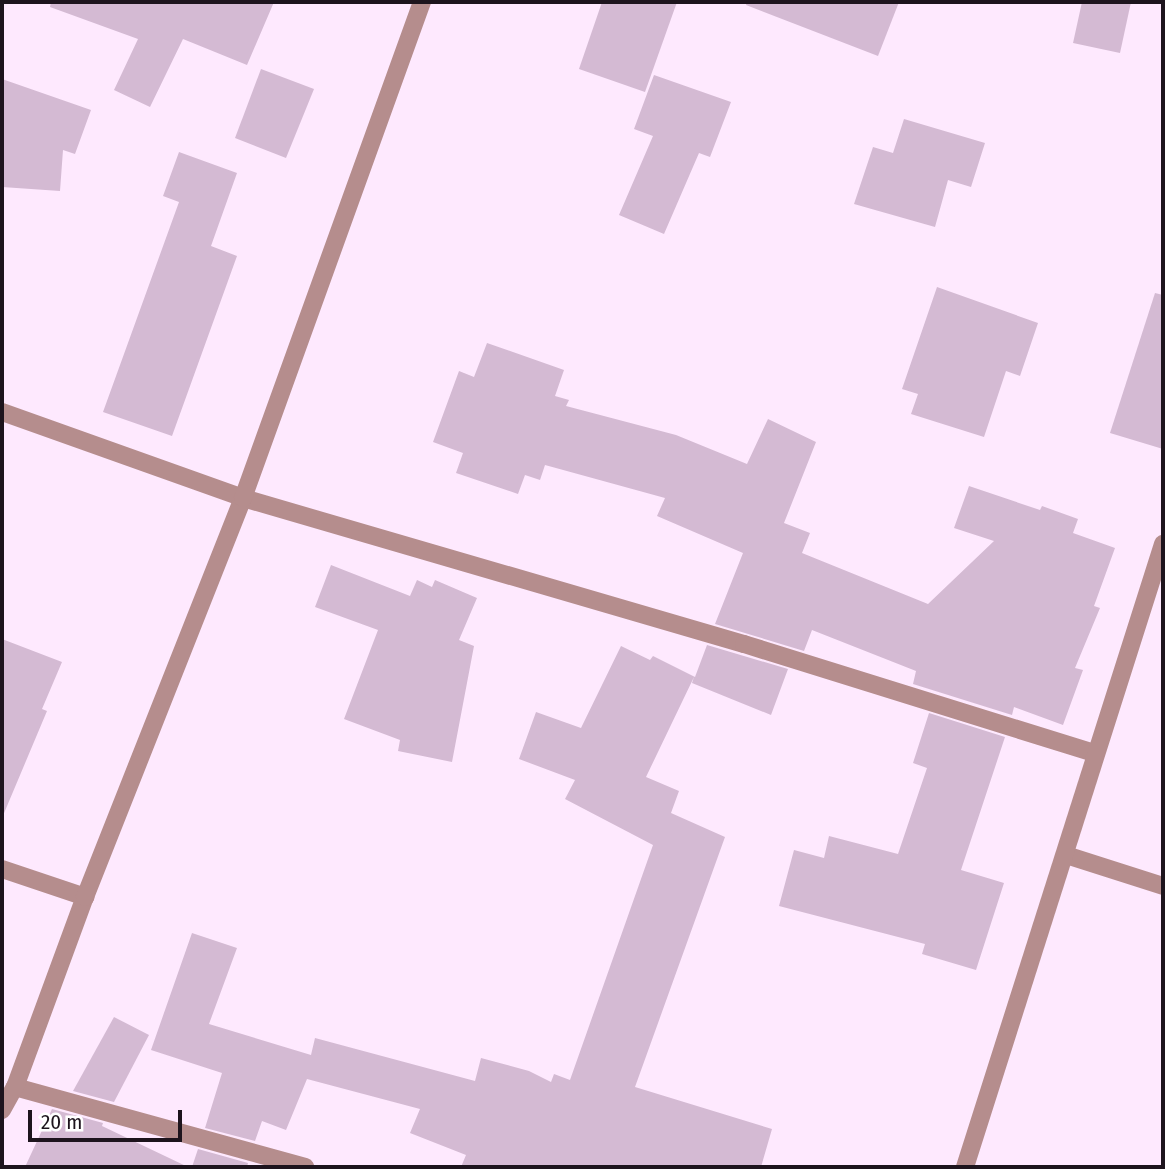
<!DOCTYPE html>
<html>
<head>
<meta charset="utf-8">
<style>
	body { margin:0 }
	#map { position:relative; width:1165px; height:1169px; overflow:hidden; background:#fee9fe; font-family:"Fira Sans Condensed",sans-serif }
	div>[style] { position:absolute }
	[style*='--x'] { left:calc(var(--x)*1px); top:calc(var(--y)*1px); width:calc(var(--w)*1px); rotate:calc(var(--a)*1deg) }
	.building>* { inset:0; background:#d4bad3 }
	.lane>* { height:18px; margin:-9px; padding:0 9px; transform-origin:9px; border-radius:9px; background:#b58d8d }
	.street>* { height:18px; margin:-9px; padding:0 9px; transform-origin:9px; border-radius:9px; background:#b58d8d }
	span { translate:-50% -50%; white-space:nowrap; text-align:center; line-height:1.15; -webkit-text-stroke:7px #fff; paint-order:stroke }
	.frame { position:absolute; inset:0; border:4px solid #1d141d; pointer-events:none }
	.scale { position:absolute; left:28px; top:1110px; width:154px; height:32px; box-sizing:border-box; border:4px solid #1d141d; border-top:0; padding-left:9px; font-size:21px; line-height:24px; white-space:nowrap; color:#1d141d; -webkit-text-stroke:5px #fff; paint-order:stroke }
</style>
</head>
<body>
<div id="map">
	<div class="building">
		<div style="clip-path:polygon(51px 2px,274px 2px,247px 65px,183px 39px,150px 107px,114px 90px,138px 39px,50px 7px)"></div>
		<div style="clip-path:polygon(602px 2px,677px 2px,645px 92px,579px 69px)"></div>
		<div style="clip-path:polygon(747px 2px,899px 2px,878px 56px,746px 5px)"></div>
		<div style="clip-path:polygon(1082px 2px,1131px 2px,1120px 53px,1073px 43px)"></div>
		<div style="clip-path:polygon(261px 69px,314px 89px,286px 158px,235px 138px)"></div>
		<div style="clip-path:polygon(654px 75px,731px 102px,710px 157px,699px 153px,664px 234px,619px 215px,653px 136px,634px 129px)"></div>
		<div style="clip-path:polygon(2px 79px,91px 110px,75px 154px,63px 150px,60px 191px,2px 187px)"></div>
		<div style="clip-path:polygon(904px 119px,985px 143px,971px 187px,948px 180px,935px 227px,854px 204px,873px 147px,893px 153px)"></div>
		<div style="clip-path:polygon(179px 152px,237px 173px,211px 246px,237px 256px,172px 436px,103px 412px,179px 202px,163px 196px)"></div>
		<div style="clip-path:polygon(937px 287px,1038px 323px,1020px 376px,1006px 371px,984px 437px,911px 414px,918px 394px,902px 389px)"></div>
		<div style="clip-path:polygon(1155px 293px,1163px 295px,1163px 449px,1110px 433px)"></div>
		<div style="clip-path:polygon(487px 343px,564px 370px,555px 396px,569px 400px,566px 406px,676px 435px,747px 464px,768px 419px,816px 442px,784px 523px,810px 533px,802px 553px,928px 604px,994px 541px,954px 528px,969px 486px,1040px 510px,1042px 506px,1078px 519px,1073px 533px,1115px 548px,1094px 606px,1100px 608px,1075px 668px,1083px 670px,1063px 725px,1014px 707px,1012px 715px,913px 684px,916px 671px,812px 630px,804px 651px,715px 624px,743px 553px,657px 516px,665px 498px,545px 465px,540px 480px,525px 475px,518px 494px,456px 473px,463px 453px,433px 442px,459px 371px,474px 377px)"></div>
		<div style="clip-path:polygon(331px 565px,410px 596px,417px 580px,432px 587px,435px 580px,477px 598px,459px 640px,474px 646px,452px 762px,398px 751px,400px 740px,344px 719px,378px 630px,315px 607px)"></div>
		<div style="clip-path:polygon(2px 639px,62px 662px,42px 709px,47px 711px,2px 818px)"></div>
		<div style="clip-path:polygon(707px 645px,788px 669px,771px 715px,692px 683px,694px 677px,646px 777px,679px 791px,671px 813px,725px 837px,635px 1087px,772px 1129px,761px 1167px,461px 1167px,466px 1155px,410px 1133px,420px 1109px,307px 1079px,286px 1130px,262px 1121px,255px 1141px,205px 1128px,222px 1073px,151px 1050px,192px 933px,237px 948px,209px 1024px,311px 1055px,315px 1038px,475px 1081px,481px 1058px,529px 1071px,551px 1082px,554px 1074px,570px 1080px,653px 845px,565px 799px,575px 780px,519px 759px,536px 712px,581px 728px,621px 646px,650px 660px,653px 656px,695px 677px)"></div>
		<div style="clip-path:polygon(929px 713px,1005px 737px,961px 870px,1004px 883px,976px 970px,922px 954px,925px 944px,779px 906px,794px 850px,824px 858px,829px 836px,898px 854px,927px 768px,913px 763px)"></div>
		<div style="clip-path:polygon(114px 1017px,149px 1035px,114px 1102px,73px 1091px)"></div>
		<div style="clip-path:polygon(52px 1109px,103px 1123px,102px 1126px,188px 1167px,25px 1167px)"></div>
		<div style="clip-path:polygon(198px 1149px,248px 1163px,247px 1167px,192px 1167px)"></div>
	</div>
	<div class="lane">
		<div style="--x:15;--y:1087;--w:301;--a:15.4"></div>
	</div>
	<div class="street">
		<div style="--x:2;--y:412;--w:256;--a:19.6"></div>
		<div style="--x:243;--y:498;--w:522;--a:16.25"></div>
		<div style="--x:744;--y:644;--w:368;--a:17.3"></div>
		<div style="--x:1066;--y:855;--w:102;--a:17.7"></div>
		<div style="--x:2;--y:869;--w:88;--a:18.6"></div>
		<div style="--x:2;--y:1110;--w:26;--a:-61"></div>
		<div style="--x:15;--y:1087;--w:202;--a:-69.8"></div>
		<div style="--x:85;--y:897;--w:429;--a:-68.4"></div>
		<div style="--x:243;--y:498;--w:527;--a:-70.16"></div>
		<div style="--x:965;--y:1167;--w:654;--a:-72.37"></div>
	</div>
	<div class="frame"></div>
	<div class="scale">20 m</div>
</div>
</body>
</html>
